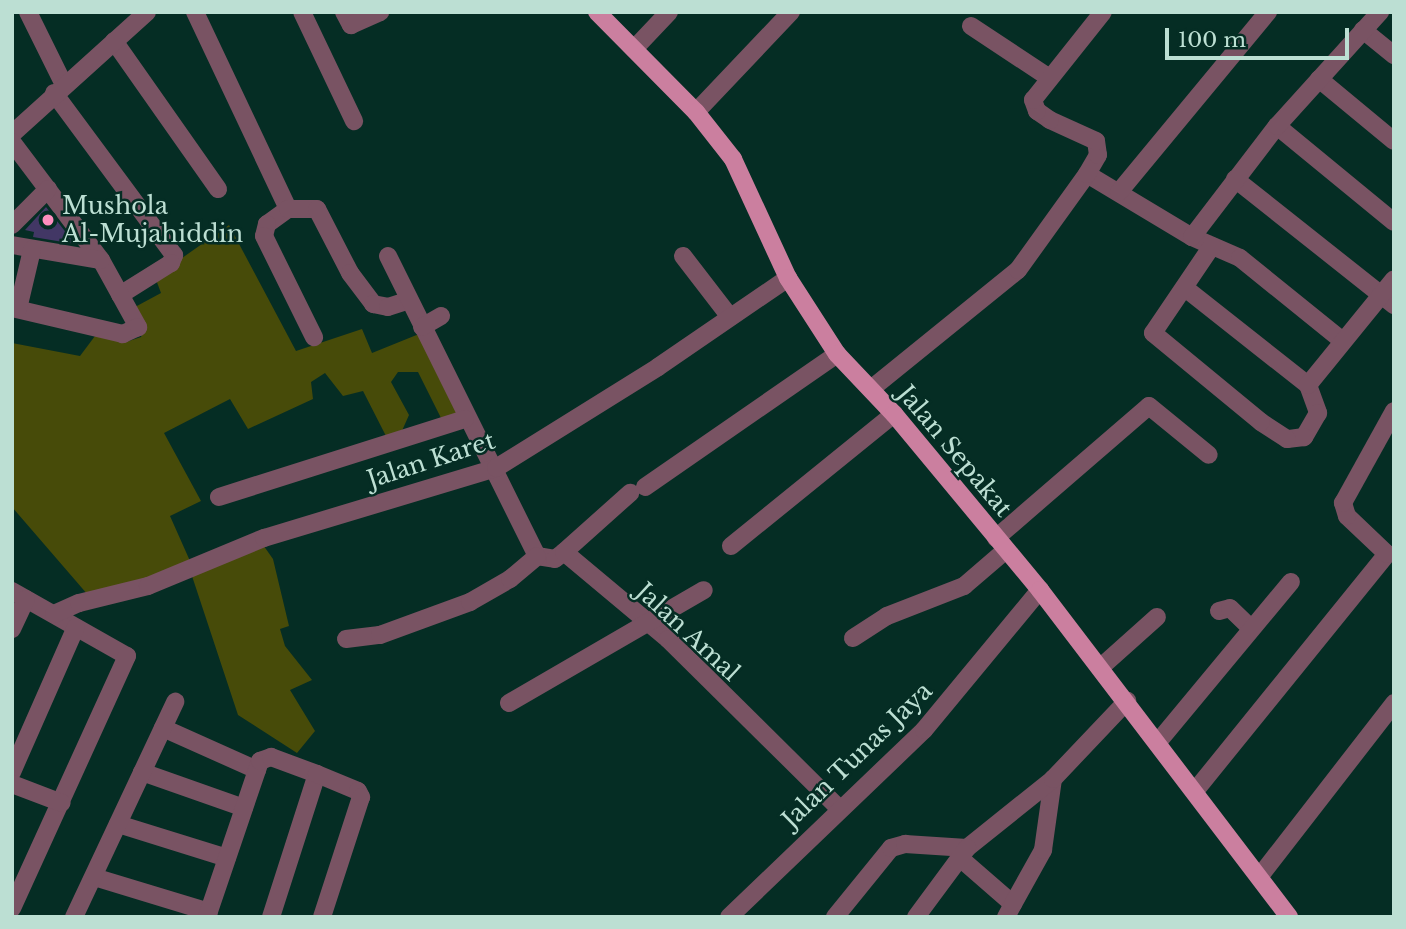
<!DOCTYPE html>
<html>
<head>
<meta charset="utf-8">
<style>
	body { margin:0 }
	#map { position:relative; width:1406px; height:929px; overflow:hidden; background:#052d24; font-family:"Libre Baskerville",serif }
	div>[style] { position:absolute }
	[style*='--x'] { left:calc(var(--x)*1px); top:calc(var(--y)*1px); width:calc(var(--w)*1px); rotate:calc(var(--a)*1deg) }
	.green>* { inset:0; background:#474b09 }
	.building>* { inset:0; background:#423765 }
	.minor>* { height:18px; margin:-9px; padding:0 9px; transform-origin:9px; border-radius:9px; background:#795363 }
	.major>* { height:18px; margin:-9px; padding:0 9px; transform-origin:9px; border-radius:9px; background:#cb7f9f }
	.dots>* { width:19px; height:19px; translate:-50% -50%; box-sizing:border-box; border:4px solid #052d24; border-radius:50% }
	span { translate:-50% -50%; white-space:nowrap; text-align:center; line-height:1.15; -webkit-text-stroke:5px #052d24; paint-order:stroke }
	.poi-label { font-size:24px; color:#bcdfd3 }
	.left { translate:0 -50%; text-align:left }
	.street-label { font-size:24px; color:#bcdfd3 }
	.frame { position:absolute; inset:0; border:14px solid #bcdfd3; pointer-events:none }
	.scale { position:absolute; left:1165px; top:28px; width:184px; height:32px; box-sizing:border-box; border:4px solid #bcdfd3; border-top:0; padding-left:9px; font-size:21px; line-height:24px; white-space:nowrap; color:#bcdfd3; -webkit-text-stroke:5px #052d24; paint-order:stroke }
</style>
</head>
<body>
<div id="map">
	<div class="green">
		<div style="clip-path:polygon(229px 225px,296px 351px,362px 329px,372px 353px,419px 334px,460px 413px,441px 418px,418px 372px,398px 372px,391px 382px,409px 415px,401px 433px,387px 438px,363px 391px,343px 396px,325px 373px,311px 382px,313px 399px,248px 429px,230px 399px,164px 433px,201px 501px,170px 516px,190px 561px,168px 573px,88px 595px,12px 507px,12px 343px,80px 356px,95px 336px,126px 342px,141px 337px,144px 330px,135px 307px,161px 293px,155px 277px)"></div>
		<div style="clip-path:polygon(261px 542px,273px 559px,289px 626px,280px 629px,285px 646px,312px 680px,290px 690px,315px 731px,297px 753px,238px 715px,190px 570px)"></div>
	</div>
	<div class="building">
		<div style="clip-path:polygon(46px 207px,75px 244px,33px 237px,34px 232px,25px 230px)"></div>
	</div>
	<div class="minor">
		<div style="--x:28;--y:12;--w:81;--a:63.7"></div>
		<div style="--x:195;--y:12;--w:218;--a:64.7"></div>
		<div style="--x:288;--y:209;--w:26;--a:144"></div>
		<div style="--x:267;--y:224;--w:12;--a:104"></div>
		<div style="--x:264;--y:236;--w:113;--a:63.7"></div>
		<div style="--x:302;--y:12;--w:121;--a:64.5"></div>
		<div style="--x:344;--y:12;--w:15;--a:62"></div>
		<div style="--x:351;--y:25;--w:32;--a:-24"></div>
		<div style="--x:971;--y:26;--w:92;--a:33.5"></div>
		<div style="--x:1363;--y:30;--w:40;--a:39"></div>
		<div style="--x:114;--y:41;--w:181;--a:54.9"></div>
		<div style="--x:634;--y:49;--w:51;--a:-46.6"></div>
		<div style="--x:1319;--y:79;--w:97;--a:39.6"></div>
		<div style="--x:54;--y:93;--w:202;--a:53.5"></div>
		<div style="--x:174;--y:255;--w:9;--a:111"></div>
		<div style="--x:171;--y:263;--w:60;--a:147.9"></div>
		<div style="--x:696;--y:112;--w:138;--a:-46.5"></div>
		<div style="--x:1277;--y:126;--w:151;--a:39.4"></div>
		<div style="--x:12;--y:134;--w:182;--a:-42.1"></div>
		<div style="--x:12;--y:142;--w:148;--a:53"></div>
		<div style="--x:101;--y:260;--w:77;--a:61.1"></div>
		<div style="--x:138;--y:327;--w:17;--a:155"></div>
		<div style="--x:123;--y:334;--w:114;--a:-166.8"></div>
		<div style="--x:1087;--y:174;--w:122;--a:31"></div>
		<div style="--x:1192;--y:237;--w:52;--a:23.6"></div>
		<div style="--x:1240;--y:258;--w:132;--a:38.9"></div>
		<div style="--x:1235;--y:179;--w:203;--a:38.4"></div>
		<div style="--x:1119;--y:192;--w:234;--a:-50.4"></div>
		<div style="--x:288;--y:209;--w:29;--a:0"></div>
		<div style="--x:317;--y:209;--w:72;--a:62.7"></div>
		<div style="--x:350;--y:273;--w:39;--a:53"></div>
		<div style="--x:373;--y:304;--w:15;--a:11"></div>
		<div style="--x:388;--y:307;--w:22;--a:-18"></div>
		<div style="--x:12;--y:225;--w:51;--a:-45"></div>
		<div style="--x:1192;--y:237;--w:140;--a:-52.6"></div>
		<div style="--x:1277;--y:126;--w:154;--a:-47.9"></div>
		<div style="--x:12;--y:245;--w:90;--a:9.6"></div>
		<div style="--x:388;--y:256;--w:335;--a:63.6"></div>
		<div style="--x:537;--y:556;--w:18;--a:9"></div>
		<div style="--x:555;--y:559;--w:11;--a:-38"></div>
		<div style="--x:564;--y:552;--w:136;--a:39.9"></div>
		<div style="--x:668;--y:639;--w:240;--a:44.7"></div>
		<div style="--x:683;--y:256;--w:77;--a:52.4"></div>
		<div style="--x:1185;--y:288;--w:157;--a:38.3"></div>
		<div style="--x:1308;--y:385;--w:30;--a:70"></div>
		<div style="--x:1318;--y:413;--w:28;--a:120"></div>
		<div style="--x:1304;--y:437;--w:17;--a:173"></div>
		<div style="--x:1287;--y:439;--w:31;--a:-147"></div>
		<div style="--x:1261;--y:422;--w:140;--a:-140.5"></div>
		<div style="--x:1153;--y:333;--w:105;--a:-55.9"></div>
		<div style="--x:18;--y:309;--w:61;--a:-76.7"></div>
		<div style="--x:422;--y:327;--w:22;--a:-30"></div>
		<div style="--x:1308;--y:385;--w:136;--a:-50.9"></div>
		<div style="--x:871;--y:389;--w:189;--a:-39"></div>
		<div style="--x:1018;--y:270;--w:118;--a:-54.3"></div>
		<div style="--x:1087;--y:174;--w:22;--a:-60"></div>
		<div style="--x:1098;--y:155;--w:14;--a:-98"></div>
		<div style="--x:1096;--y:141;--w:51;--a:-155.5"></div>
		<div style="--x:1050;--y:120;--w:16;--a:-145"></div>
		<div style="--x:1037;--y:111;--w:12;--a:-110"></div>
		<div style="--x:1033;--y:100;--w:112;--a:-51.5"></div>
		<div style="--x:645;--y:487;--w:234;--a:-34.7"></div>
		<div style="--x:219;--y:497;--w:258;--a:-17.6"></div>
		<div style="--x:996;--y:538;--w:202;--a:-40.8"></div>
		<div style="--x:1149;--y:406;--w:77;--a:39.2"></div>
		<div style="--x:731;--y:546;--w:210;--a:-39"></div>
		<div style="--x:564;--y:552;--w:89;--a:-41.8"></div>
		<div style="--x:12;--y:591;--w:132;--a:29.5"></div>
		<div style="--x:127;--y:656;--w:277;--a:114.5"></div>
		<div style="--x:1219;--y:611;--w:11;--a:-15"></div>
		<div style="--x:1230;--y:608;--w:28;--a:44"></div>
		<div style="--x:54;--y:614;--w:27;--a:-24"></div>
		<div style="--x:79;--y:603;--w:71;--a:-13.8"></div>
		<div style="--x:148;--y:586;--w:126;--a:-22.5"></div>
		<div style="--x:264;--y:538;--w:242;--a:-16.8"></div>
		<div style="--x:496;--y:468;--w:191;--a:-31.9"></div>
		<div style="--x:658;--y:367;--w:158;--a:-34.4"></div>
		<div style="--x:12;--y:629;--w:33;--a:-65"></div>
		<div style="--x:853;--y:638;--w:40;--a:-32.9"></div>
		<div style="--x:887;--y:616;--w:83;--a:-21.3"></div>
		<div style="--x:964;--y:586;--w:55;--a:-40.6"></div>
		<div style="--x:346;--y:639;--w:34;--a:-7"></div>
		<div style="--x:380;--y:635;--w:96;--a:-20.1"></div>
		<div style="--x:470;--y:602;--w:46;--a:-29.9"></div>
		<div style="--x:510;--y:579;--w:35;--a:-40"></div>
		<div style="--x:1101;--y:667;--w:75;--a:-41.8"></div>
		<div style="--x:509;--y:703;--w:225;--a:-30.1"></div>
		<div style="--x:163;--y:728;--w:103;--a:24.1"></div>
		<div style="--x:1158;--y:742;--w:208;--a:-50.3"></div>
		<div style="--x:12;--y:772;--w:158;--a:-66.2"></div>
		<div style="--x:142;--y:772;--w:108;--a:19.4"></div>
		<div style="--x:12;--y:784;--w:53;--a:20.8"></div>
		<div style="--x:1195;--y:791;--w:305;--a:-51"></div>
		<div style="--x:1387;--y:554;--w:55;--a:-136.5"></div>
		<div style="--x:1347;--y:516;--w:14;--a:-107"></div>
		<div style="--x:1343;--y:503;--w:105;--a:-61"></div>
		<div style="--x:118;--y:824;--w:114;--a:17.3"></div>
		<div style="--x:960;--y:858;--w:70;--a:41"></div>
		<div style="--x:1013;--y:904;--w:15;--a:118"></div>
		<div style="--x:1260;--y:876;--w:219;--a:-52.2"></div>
		<div style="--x:94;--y:877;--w:120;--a:16.9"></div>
		<div style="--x:1013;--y:904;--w:62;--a:-60.9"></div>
		<div style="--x:1043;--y:850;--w:72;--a:-82"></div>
		<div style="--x:74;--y:917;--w:238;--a:-64.8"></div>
		<div style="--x:207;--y:917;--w:165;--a:-71.2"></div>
		<div style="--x:260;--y:761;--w:12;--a:-20"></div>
		<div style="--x:271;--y:757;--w:49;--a:20.3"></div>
		<div style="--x:271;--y:917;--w:150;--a:-72.2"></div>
		<div style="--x:317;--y:774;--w:44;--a:22.5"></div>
		<div style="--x:358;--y:791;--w:7;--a:63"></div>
		<div style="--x:361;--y:797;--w:126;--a:108"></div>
		<div style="--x:729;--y:917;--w:270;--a:-43.8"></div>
		<div style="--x:924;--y:730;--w:182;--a:-50.4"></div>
		<div style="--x:835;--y:917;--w:89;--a:-50.9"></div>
		<div style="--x:891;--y:848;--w:15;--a:-16"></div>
		<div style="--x:905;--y:844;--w:62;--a:3.7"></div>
		<div style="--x:967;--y:848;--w:110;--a:-38.7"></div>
		<div style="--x:1053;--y:779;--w:108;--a:-46.5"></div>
		<div style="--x:916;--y:917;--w:86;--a:-53.5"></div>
	</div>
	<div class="major">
		<div style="--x:597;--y:12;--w:141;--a:45.3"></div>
		<div style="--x:696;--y:112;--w:60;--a:51.8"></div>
		<div style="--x:733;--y:159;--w:131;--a:65.2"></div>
		<div style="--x:788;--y:278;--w:90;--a:57.2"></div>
		<div style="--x:837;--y:354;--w:83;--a:46.5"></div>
		<div style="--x:894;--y:414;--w:229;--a:50.3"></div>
		<div style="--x:1040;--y:590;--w:411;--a:52.7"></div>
	</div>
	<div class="dots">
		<div style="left:48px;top:220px;background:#fd8ebf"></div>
	</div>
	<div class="poi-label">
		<span class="left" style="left:62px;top:220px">Mushola<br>Al-Mujahiddin</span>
	</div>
	<div class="street-label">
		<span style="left:955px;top:451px;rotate:50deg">Jalan Sepakat</span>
		<span style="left:431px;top:460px;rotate:-18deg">Jalan Karet</span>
		<span style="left:688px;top:632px;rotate:43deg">Jalan Amal</span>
		<span style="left:857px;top:755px;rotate:-44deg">Jalan Tunas Jaya</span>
	</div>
	<div class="frame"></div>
	<div class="scale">100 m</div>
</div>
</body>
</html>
